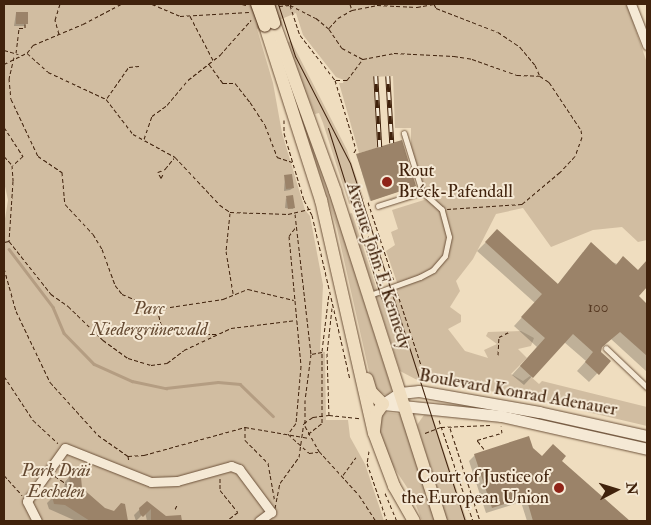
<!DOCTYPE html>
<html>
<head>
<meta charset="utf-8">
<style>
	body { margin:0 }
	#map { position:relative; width:651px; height:525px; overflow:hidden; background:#efddbf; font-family:"IM FELL Double Pica",serif }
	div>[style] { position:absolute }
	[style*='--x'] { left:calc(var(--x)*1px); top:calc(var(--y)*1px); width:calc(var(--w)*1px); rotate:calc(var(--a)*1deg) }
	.green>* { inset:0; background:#d1bda1 }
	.shadow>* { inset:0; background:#0003 }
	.stream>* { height:2.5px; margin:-1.25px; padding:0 1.25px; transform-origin:1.25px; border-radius:1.25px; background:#b49d82 }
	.building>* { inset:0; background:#9b8369 }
	.path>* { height:1px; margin-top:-0.5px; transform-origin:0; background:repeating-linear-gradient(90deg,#40220c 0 4px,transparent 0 6.5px) }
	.roads { filter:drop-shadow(0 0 1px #6c5139) drop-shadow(0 0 1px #6c5139) }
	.lane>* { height:4.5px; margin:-2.25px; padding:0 2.25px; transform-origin:2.25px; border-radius:2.25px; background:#f5e9d5 }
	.street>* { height:9px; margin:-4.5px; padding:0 4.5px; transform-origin:4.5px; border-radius:4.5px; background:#f5e9d5 }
	.secondary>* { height:11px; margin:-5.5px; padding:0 5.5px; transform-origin:5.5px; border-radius:5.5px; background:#f5e9d5 }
	.primary>* { height:12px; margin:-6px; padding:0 6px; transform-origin:6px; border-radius:6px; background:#efddbf }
	.tram>* { height:1px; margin:-0.5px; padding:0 0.5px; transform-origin:0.5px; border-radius:0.5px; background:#40220c }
	.rail>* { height:4.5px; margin-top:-2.25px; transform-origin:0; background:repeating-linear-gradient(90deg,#f5e9d5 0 8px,#40220c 0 16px); box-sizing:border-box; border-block:1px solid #40220c }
	.path-bridge>* { height:1px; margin-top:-0.5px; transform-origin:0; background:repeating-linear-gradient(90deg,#40220c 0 4px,transparent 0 6.5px) }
	.bridges { filter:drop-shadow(0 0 1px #40220c) drop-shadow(0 0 1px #40220c) }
	.primary-bridge>* { height:12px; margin:-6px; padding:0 6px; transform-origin:6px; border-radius:6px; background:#efddbf }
	.dots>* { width:14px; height:14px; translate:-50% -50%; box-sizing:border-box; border:2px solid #f5e9d5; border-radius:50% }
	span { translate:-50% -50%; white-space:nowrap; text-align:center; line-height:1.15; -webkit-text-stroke:4px #f5e9d5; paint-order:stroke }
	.number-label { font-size:15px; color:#573a23 }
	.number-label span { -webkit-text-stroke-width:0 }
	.poi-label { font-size:18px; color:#40220c }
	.left { translate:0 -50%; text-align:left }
	.right { translate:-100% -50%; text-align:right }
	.street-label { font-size:18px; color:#40220c }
	.park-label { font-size:18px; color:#644931; font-style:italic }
	.frame { position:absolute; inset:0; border:5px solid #40220c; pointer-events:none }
	.north { position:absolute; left:591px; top:465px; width:50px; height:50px; -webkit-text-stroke:4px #f5e9d5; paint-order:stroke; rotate:85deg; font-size:14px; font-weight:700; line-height:20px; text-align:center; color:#40220c }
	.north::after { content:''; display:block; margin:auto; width:18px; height:22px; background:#40220c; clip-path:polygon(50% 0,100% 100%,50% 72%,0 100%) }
</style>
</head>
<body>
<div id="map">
	<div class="green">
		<div style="clip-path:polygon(4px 4px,627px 4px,647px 63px,647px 240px,638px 242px,622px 227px,593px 230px,551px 247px,523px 208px,496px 214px,473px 259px,456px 281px,460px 291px,450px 307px,461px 315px,461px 322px,448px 329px,465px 351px,488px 358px,484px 350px,497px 344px,486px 336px,488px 332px,521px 331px,534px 338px,531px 346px,518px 349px,527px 358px,511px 374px,523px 381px,530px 376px,539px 384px,542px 381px,647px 407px,647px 426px,528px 398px,426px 380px,421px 382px,400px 371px,349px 214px,352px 213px,379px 296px,399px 288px,386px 251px,395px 245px,391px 232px,398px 229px,392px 210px,424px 200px,429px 195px,422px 189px,411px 151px,411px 128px,395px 128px,393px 76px,373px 77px,377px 148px,359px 153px,339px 83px,343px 83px,344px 80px,336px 77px,303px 35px,296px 13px,257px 29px,273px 83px,282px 133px,305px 210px,310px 216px,323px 285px,320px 351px,325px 352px,326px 420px,348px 420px,350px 437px,365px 464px,384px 521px,4px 521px,4px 225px,8px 200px,4px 182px)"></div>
		<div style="clip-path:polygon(291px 41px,347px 150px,364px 199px,349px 204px,323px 123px,319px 113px,315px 114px,284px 43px)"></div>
		<div style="clip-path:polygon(288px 78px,303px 109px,392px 390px,388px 396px,375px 390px,370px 376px,337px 229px)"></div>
		<div style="clip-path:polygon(384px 412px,401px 414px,435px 521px,422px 521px,412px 495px,391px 463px,380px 436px,379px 425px)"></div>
		<div style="clip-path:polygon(424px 415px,432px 415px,467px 521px,447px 521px,417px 425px)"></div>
	</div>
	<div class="shadow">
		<div style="clip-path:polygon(16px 13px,27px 23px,24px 26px,14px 26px)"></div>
		<div style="clip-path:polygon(357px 155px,415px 186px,370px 201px)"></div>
		<div style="clip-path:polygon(285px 176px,293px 188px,290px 190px,284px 191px)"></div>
		<div style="clip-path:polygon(286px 198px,294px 207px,293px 209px,285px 208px)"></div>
		<div style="clip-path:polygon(489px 239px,557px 285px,583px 252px,638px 271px,647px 261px,647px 285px,637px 297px,647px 305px,647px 372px,611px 339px,601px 348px,600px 353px,609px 361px,589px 382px,577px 371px,586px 361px,564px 342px,524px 385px,512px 375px,537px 347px,514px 326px,535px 303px,477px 251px)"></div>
		<div style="clip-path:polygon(532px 449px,542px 458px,561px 461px,628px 521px,527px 521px,521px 502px,486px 513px,469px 461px,475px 455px)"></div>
		<div style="clip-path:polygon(70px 476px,104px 509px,114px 513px,124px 505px,126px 521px,76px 521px,49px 509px,47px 503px,53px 497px,63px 495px,65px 482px)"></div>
		<div style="clip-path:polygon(147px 502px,165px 517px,180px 516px,181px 521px,147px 521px,145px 512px,136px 521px,134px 515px)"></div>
	</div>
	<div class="stream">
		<div style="--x:9;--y:249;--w:73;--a:52.8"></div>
		<div style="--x:53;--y:307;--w:28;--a:67"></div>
		<div style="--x:64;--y:333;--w:43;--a:45.9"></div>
		<div style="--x:94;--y:364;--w:42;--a:24.1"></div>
		<div style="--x:132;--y:381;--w:35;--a:12"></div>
		<div style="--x:166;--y:388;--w:52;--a:-6.6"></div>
		<div style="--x:218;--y:382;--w:22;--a:5"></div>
		<div style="--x:240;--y:384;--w:46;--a:44.1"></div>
	</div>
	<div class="building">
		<div style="clip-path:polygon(16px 12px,28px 12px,28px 24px,16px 24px)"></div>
		<div style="clip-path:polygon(402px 140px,416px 186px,371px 201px,356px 154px)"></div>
		<div style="clip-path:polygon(292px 174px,294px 188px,286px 189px,284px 175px)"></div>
		<div style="clip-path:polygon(293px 195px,295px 208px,288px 209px,286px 196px)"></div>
		<div style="clip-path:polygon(497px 229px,558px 284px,591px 242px,616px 265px,623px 256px,638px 270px,647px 260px,647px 287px,639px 296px,647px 304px,647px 356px,620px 332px,602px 347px,601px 352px,611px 361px,599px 375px,585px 362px,593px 352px,573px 334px,533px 378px,520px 366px,545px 338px,521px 317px,542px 294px,485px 242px)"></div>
		<div style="clip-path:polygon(529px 436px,533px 448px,542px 456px,553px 444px,566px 456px,562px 461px,630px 521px,533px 521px,526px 497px,492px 508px,474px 454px)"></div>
		<div style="clip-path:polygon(74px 473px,81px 477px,82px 488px,105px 508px,114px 511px,121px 503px,125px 504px,128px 521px,90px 521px,65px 505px,54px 504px,52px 496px,58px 492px,64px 494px,70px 485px,69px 476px)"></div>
		<div style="clip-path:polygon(147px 501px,166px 516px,181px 515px,182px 521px,151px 521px,151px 509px,143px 517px,140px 514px,139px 508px)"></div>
	</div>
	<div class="path">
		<div style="--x:152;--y:4;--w:30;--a:23"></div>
		<div style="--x:180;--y:16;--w:69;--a:-3.3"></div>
		<div style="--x:242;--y:4;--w:4;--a:14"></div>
		<div style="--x:350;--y:4;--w:6;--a:72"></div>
		<div style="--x:290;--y:5;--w:32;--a:72"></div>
		<div style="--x:300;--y:35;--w:57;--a:52.1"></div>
		<div style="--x:335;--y:80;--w:72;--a:73.1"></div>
		<div style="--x:356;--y:149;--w:6;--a:121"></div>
		<div style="--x:279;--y:6;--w:11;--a:-5"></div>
		<div style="--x:290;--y:5;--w:29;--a:27"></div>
		<div style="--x:316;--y:18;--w:17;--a:40"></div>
		<div style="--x:329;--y:29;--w:23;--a:56"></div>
		<div style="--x:342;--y:48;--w:24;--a:28"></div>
		<div style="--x:363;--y:59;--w:32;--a:-11"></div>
		<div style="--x:394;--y:53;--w:60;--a:2.9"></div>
		<div style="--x:454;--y:56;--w:18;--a:9"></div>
		<div style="--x:472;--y:59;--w:48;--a:19.6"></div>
		<div style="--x:517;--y:75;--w:23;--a:2"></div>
		<div style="--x:540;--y:76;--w:11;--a:34"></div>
		<div style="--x:549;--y:82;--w:58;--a:56.3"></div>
		<div style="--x:581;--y:130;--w:7;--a:82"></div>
		<div style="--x:582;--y:137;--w:20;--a:110"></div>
		<div style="--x:575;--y:156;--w:22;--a:133"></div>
		<div style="--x:560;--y:172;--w:50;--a:139.9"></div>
		<div style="--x:522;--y:204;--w:75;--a:176.2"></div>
		<div style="--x:190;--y:16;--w:50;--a:62.4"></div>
		<div style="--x:329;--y:28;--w:13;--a:-48"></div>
		<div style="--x:338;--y:18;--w:16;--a:-30"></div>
		<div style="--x:352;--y:10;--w:25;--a:-11"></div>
		<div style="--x:377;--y:5;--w:40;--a:2.9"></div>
		<div style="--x:417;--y:7;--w:17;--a:-10"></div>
		<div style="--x:434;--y:4;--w:4;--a:63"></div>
		<div style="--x:436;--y:8;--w:66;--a:21.2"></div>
		<div style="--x:498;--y:32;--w:27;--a:34"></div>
		<div style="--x:520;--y:47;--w:23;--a:50"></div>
		<div style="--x:535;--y:65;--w:12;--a:66"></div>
		<div style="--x:59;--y:34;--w:15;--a:-106"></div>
		<div style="--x:55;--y:20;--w:17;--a:-73"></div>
		<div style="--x:4;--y:50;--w:15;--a:16"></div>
		<div style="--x:16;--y:53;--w:25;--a:-83"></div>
		<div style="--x:19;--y:28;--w:6;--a:0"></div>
		<div style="--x:25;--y:28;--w:4;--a:-90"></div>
		<div style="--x:27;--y:53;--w:28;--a:42"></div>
		<div style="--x:48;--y:72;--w:64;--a:25"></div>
		<div style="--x:106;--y:99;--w:44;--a:52.4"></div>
		<div style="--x:133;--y:134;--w:48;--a:28.7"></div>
		<div style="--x:175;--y:157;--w:66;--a:46.8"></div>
		<div style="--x:220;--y:205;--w:12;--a:35"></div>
		<div style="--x:230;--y:212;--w:58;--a:2"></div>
		<div style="--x:288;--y:214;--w:23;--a:-13"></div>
		<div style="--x:14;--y:57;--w:22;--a:103"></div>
		<div style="--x:9;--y:78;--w:21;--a:85"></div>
		<div style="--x:11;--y:99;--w:63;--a:64.7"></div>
		<div style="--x:38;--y:156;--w:29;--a:34"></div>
		<div style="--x:62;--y:172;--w:32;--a:85"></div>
		<div style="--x:65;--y:204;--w:41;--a:47"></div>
		<div style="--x:93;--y:234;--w:17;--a:59"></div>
		<div style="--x:102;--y:249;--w:38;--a:70"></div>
		<div style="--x:115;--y:285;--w:11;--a:52"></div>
		<div style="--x:122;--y:294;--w:38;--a:23"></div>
		<div style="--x:157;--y:309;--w:67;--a:-8.6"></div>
		<div style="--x:223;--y:299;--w:27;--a:-22"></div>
		<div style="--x:248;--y:289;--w:47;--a:13.4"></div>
		<div style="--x:4;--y:64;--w:25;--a:-26"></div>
		<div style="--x:27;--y:53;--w:10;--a:-53"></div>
		<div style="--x:33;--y:45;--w:54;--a:-22.8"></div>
		<div style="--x:83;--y:24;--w:43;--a:-27.8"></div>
		<div style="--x:209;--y:64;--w:24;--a:54"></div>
		<div style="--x:223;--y:83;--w:12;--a:0"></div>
		<div style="--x:235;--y:83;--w:24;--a:52"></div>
		<div style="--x:250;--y:102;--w:27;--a:57"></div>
		<div style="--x:265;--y:125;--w:34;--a:69"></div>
		<div style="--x:277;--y:157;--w:16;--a:18"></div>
		<div style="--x:336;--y:80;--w:11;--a:0"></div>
		<div style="--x:347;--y:80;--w:26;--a:-53"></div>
		<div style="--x:107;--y:98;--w:38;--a:-55"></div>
		<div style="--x:129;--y:67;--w:10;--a:-6"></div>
		<div style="--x:284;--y:120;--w:13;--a:90"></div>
		<div style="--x:284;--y:133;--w:70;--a:73.4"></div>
		<div style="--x:304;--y:200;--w:17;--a:62"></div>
		<div style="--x:312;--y:215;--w:168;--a:77"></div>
		<div style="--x:4;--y:127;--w:35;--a:57"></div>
		<div style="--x:23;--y:156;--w:13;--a:138"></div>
		<div style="--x:144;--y:139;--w:24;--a:-71"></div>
		<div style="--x:152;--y:116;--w:19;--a:-36"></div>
		<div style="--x:167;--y:105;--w:33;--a:-50"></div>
		<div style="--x:188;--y:80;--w:41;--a:-38"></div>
		<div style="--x:220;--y:55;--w:47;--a:-48.5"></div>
		<div style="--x:4;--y:156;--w:12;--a:48"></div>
		<div style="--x:12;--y:165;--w:16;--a:86"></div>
		<div style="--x:13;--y:181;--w:60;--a:93.8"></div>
		<div style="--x:9;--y:241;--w:5;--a:169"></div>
		<div style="--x:161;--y:178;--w:7;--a:-117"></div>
		<div style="--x:158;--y:172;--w:8;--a:-23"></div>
		<div style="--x:165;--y:169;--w:14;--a:-51"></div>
		<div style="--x:161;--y:178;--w:4;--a:-63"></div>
		<div style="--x:368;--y:202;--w:83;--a:71.8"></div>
		<div style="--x:358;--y:205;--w:82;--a:72.2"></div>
		<div style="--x:230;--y:213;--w:38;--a:96"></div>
		<div style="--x:226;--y:251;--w:43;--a:80.5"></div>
		<div style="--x:295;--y:214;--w:141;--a:83.5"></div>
		<div style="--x:311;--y:354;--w:46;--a:97.4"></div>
		<div style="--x:305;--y:400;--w:26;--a:90"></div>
		<div style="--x:305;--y:426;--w:29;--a:61"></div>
		<div style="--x:319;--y:451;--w:59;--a:47.7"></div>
		<div style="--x:359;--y:495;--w:31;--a:57"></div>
		<div style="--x:295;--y:228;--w:10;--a:127"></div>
		<div style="--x:289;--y:236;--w:131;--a:84.7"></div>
		<div style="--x:301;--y:366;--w:57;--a:95"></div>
		<div style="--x:296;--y:423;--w:14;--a:126"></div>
		<div style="--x:288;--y:434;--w:28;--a:42"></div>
		<div style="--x:309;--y:453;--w:9;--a:-6"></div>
		<div style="--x:9;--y:241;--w:68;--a:51.6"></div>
		<div style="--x:51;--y:294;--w:21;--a:35"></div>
		<div style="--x:68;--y:306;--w:49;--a:44.2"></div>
		<div style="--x:103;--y:340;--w:31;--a:36"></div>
		<div style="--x:128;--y:358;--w:24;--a:17"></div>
		<div style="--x:151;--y:365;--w:16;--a:-7"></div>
		<div style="--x:167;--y:363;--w:21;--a:-37"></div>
		<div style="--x:184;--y:350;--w:52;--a:-25.1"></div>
		<div style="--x:231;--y:328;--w:66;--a:-6.9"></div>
		<div style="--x:4;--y:268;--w:45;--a:74.4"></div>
		<div style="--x:16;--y:311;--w:79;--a:64.4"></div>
		<div style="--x:50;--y:382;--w:72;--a:47.8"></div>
		<div style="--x:98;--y:435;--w:37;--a:35"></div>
		<div style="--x:128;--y:456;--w:16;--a:-4"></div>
		<div style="--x:144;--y:455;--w:105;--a:-15.5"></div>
		<div style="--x:245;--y:427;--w:65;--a:9.8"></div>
		<div style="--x:397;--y:292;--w:96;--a:71.8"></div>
		<div style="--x:332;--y:308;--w:45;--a:96.3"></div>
		<div style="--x:327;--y:353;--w:62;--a:88.2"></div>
		<div style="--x:329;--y:415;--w:31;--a:6"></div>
		<div style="--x:157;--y:309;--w:20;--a:75"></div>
		<div style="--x:162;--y:328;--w:19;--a:18"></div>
		<div style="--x:180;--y:334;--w:36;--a:0"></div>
		<div style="--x:322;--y:351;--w:58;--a:-83.1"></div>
		<div style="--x:498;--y:355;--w:18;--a:-87"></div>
		<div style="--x:499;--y:337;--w:13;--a:-27"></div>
		<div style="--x:4;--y:376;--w:53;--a:56.6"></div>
		<div style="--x:33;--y:420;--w:34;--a:43"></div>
		<div style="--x:439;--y:420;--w:107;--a:71.4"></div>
		<div style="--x:245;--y:427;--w:13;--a:90"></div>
		<div style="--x:245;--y:440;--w:33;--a:45"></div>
		<div style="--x:268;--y:463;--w:39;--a:80"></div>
		<div style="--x:450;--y:428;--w:98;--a:72.1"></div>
		<div style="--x:425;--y:433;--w:17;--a:-21"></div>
		<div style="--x:441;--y:427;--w:49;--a:-2.3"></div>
		<div style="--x:308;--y:434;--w:18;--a:-38"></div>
		<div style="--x:322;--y:423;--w:71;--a:-90"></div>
		<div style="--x:322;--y:352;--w:11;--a:170"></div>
		<div style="--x:484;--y:449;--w:11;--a:-128"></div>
		<div style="--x:477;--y:440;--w:26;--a:-16"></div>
		<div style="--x:502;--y:433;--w:7;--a:-98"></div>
		<div style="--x:369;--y:451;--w:12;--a:99"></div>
		<div style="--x:367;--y:463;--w:61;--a:71"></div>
		<div style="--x:128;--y:456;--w:6;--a:81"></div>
		<div style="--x:4;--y:475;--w:27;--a:48"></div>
		<div style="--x:343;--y:475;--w:22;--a:-54"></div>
		<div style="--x:55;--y:476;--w:18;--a:34"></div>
		<div style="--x:220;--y:478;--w:12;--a:90"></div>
		<div style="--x:220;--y:490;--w:28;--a:51"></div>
		<div style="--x:238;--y:512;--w:15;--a:143"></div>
		<div style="--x:385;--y:493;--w:30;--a:67"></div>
		<div style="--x:175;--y:509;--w:4;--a:-63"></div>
	</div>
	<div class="roads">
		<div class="lane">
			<div style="--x:378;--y:206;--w:46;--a:-17.7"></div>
			<div style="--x:422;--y:192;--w:61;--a:-107.2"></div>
			<div style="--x:370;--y:295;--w:53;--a:-19.8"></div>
			<div style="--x:420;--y:277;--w:15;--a:-28"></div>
			<div style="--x:433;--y:270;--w:18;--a:-49"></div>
			<div style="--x:445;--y:256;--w:19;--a:-78"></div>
			<div style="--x:449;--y:237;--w:28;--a:-105"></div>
			<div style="--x:442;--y:210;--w:27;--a:-138"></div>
			<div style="--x:606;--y:348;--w:57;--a:43.6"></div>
		</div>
		<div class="street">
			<div style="--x:631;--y:4;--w:44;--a:68.7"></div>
			<div style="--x:37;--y:521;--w:22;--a:-117"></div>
			<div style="--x:27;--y:501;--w:65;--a:-54.4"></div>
			<div style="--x:65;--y:448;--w:92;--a:21.6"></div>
			<div style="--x:151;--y:482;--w:26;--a:-2"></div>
			<div style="--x:177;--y:481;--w:56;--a:-15.5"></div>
			<div style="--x:231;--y:466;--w:9;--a:21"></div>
			<div style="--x:239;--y:469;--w:54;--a:53.3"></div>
			<div style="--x:271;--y:512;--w:15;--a:143"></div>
		</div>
		<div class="secondary">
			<div style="--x:383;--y:404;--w:20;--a:-33"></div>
			<div style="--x:400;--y:393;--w:19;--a:-6"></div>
			<div style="--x:419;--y:391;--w:122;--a:9.9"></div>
			<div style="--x:539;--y:412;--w:111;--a:12.5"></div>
			<div style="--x:383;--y:404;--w:119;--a:5.8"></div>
			<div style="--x:501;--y:416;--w:150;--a:12.7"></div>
		</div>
		<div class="primary">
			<div style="--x:274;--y:23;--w:179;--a:70"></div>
			<div style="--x:335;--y:191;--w:347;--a:72.2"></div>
			<div style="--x:265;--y:26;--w:183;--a:72.2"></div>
			<div style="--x:321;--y:200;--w:239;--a:77.2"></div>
			<div style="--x:374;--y:433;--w:57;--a:69.3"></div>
			<div style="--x:394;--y:486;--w:40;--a:60.3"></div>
			<div style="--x:367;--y:379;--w:14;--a:73"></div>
			<div style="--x:371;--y:392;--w:17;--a:45"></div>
			<div style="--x:383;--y:404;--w:12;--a:125"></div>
			<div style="--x:376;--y:414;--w:16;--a:97"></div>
		</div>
	</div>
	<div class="tram">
		<div style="--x:278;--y:4;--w:55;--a:71.9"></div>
		<div style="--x:295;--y:56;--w:120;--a:62.8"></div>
		<div style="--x:350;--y:163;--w:376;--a:72.2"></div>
		<div style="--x:328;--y:128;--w:177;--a:72.6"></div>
		<div style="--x:381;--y:297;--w:53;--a:66.8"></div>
	</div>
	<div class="rail">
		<div style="--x:376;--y:76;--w:71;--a:86.8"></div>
		<div style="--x:388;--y:76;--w:67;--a:86.6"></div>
	</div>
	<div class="path-bridge">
		<div style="--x:275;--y:508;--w:25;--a:-79"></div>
		<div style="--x:280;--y:483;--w:32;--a:-54"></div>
		<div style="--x:299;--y:457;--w:34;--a:-82"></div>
		<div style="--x:304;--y:423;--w:11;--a:-34"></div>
		<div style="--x:313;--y:417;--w:16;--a:-7"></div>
	</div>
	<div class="bridges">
		<div class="primary-bridge">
			<div style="--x:257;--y:4;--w:23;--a:70"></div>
			<div style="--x:268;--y:4;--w:20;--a:72"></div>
		</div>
	</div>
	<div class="dots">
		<div style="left:387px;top:182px;background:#8f2418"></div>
		<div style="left:559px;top:488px;background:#8f2418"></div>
	</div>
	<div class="number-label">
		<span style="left:598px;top:308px">100</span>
	</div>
	<div class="poi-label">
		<span class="left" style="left:398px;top:182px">Rout<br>Bréck-Pafendall</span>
		<span class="right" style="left:549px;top:488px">Court of Justice of<br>the European Union</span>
	</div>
	<div class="street-label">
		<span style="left:378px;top:266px;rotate:72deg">Avenue John F. Kennedy</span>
		<span style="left:518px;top:393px;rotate:10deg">Boulevard Konrad Adenauer</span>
	</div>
	<div class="park-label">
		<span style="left:149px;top:320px">Parc<br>Niedergrünewald</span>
		<span style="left:56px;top:482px">Park Dräi<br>Eechelen</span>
	</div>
	<div class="frame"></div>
	<div class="north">N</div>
</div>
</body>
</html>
